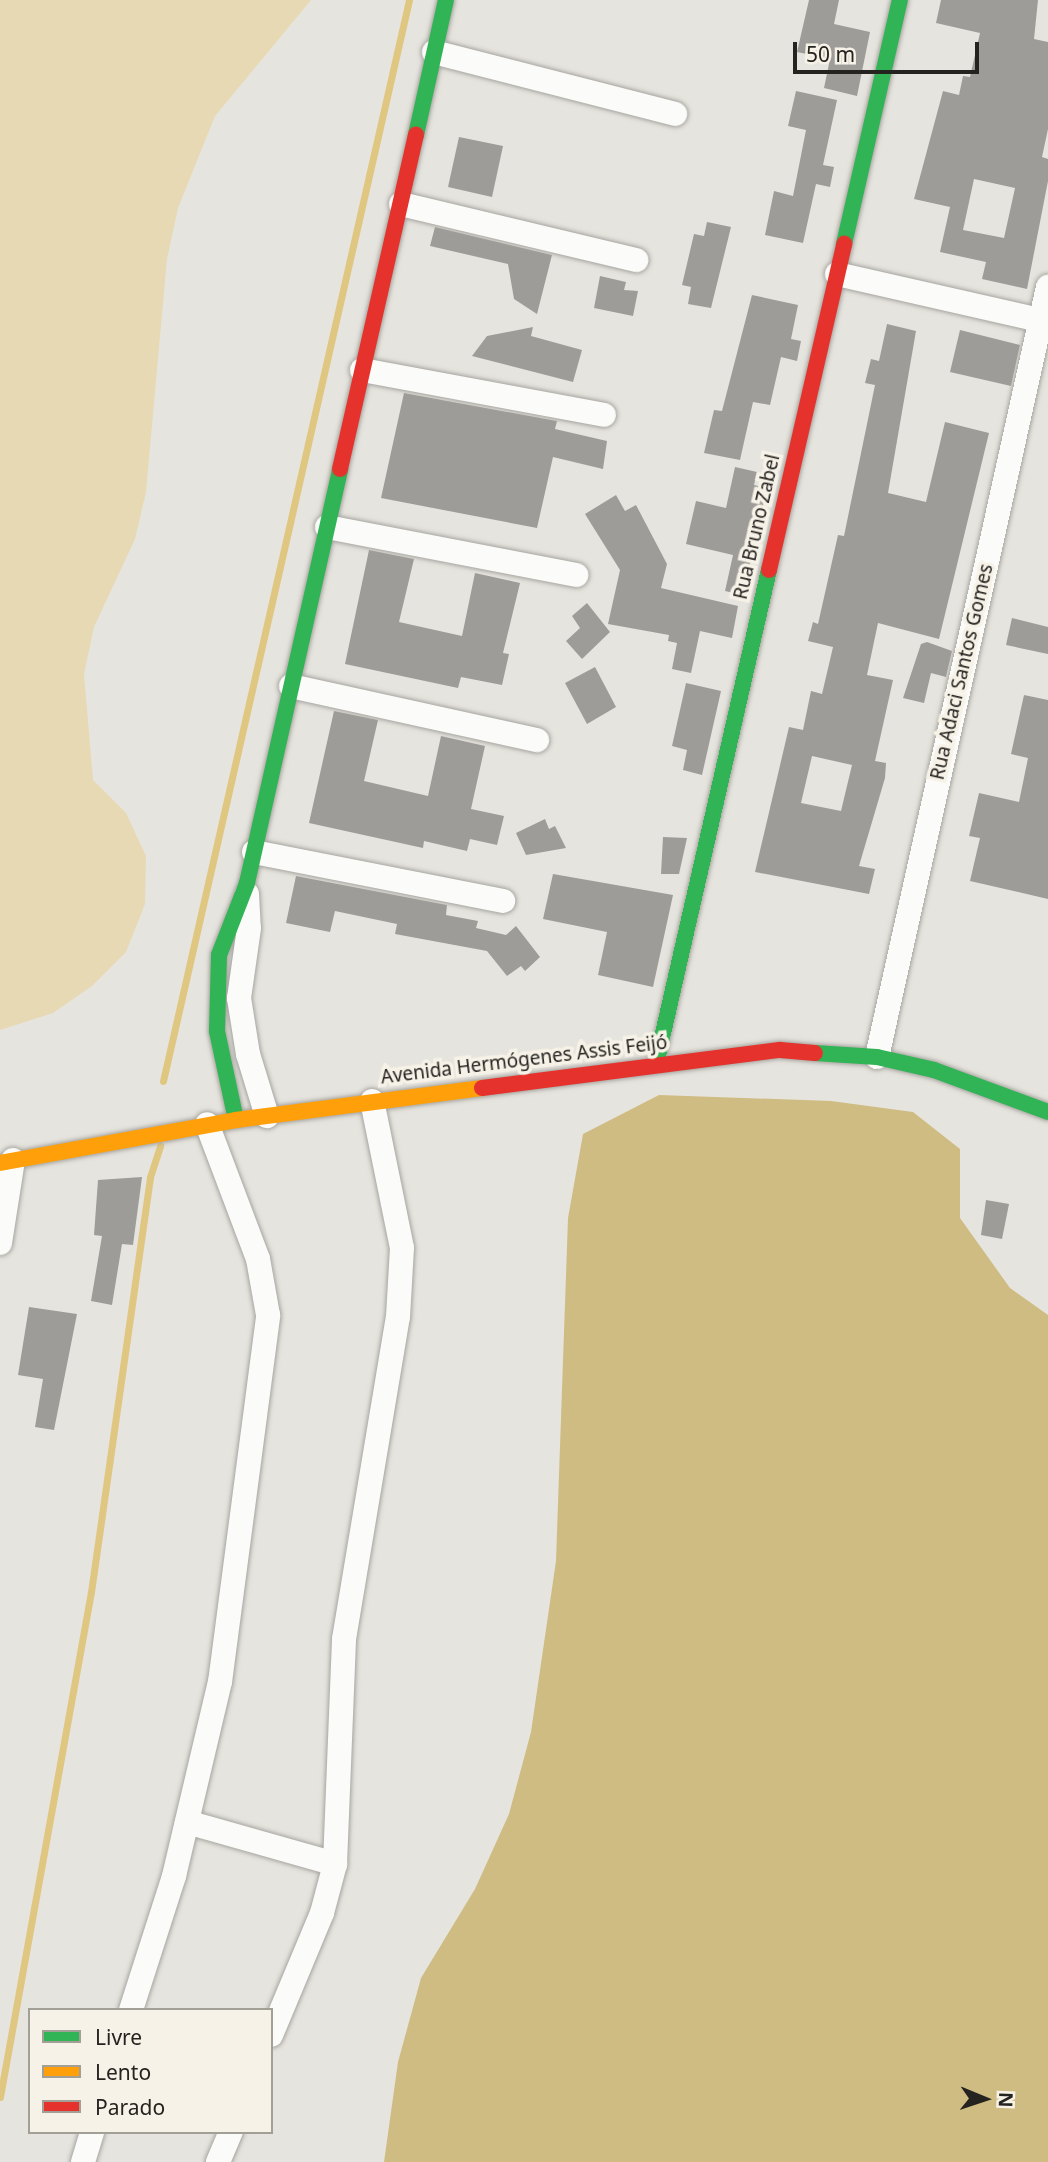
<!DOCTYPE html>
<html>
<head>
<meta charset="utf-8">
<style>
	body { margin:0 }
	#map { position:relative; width:1048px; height:2162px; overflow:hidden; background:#e6e4de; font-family:"Noto Sans",sans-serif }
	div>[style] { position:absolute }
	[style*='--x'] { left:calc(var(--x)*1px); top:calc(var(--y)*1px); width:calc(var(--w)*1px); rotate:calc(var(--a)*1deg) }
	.green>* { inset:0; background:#e7d9b3 }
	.forest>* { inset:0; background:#cfbc82 }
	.stream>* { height:7px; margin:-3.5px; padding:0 3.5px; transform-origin:3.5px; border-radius:3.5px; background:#e0c781 }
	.building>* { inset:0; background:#9e9c98 }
	.roads { filter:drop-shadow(0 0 2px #a7a5a0) drop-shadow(0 0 2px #a7a5a0) }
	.street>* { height:24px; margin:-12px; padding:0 12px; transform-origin:12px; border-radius:12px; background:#fbfbfa }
	.fast>* { height:16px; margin:-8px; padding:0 8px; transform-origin:8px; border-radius:8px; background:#30b455 }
	.slow>* { height:16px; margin:-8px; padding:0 8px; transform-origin:8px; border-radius:8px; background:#ff9f0a }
	.jam>* { height:16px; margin:-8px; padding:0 8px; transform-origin:8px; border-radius:8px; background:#e5322d }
	span { translate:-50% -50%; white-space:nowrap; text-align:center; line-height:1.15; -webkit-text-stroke:7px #f6f2e7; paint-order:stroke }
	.street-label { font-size:19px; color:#252320 }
	.legend { position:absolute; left:28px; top:2008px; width:245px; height:126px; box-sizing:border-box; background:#f6f2e7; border:2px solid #a29f97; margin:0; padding:9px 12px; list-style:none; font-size:21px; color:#252320 }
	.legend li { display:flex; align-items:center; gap:14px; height:35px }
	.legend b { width:35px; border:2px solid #a29f97 }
	.north { position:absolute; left:950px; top:2064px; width:70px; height:70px; -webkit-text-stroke:5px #f6f2e7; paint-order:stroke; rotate:92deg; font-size:19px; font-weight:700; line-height:28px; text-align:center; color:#252320 }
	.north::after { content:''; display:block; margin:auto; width:24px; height:32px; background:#252320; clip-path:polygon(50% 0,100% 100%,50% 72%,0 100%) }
	.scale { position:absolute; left:793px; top:42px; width:186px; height:32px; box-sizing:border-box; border:4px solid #252320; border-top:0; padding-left:9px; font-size:21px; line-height:24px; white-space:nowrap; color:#252320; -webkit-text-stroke:5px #f6f2e7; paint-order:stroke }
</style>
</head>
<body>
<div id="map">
	<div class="green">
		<div style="clip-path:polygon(0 0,311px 0,215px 116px,178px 208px,167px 259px,146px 492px,135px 539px,94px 627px,84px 674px,93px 780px,126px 813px,146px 856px,145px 904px,126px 952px,92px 986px,53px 1013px,0 1030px)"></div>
	</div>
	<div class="forest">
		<div style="clip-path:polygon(659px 1095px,831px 1101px,913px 1112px,960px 1149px,960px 1218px,1010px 1288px,1048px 1315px,1048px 2162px,384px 2162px,398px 2062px,421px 1978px,475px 1889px,509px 1814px,531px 1732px,556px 1561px,568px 1218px,583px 1134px)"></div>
	</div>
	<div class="stream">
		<div style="--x:163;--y:1081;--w:1109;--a:-77.18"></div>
		<div style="--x:0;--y:2097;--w:513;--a:-79.79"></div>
		<div style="--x:91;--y:1592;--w:419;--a:-81.9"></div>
		<div style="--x:150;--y:1177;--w:33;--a:-72"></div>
	</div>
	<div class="building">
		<div style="clip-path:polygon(809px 0,839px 0,834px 24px,870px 32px,857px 96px,824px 88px,830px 59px,797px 52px)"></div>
		<div style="clip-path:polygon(evenodd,941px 0,1038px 0,1034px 39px,1048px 42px,1048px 129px,1042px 157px,1048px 159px,1048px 181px,1027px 289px,982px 279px,986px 262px,940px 252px,950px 207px,914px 199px,943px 91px,959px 95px,963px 76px,970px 77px,980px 33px,936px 23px,941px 0,974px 179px,1015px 188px,1004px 238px,963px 230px,974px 179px)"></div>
		<div style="clip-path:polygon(796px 91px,837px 100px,823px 165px,834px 167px,830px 187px,816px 184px,803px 243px,765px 235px,774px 191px,793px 196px,806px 130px,788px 126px)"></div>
		<div style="clip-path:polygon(459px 137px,503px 146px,492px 197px,448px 187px)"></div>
		<div style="clip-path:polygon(707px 222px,731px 227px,711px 308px,688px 304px,691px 287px,682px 285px,694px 234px,704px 236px)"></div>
		<div style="clip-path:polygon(435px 227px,552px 255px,537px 314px,514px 299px,508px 264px,430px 246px)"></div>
		<div style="clip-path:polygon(600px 276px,626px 282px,624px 290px,638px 291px,633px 316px,594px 308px)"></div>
		<div style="clip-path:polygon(752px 295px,798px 305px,791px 339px,801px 341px,797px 361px,781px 357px,770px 405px,753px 402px,740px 460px,704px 453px,714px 410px,722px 411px)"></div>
		<div style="clip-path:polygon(evenodd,887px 324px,916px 331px,888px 493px,926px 502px,945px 422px,989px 433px,939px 639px,878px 623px,867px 675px,893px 680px,875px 761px,886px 763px,885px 778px,859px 866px,875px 869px,869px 894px,755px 872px,789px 727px,803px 730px,811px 691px,822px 694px,833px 647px,808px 641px,813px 622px,818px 624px,838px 535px,844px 536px,875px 385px,865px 383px,871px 359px,879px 361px,887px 324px,812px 756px,852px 765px,841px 811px,801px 803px,812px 756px)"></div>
		<div style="clip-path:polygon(533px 327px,531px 336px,582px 350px,573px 382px,472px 356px,487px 336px)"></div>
		<div style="clip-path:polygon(960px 330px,1020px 345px,1011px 386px,950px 372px)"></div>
		<div style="clip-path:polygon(404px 393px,557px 421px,555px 429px,607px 441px,603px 469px,553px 457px,537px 528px,381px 498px)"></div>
		<div style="clip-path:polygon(735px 467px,757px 472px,754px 485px,767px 488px,743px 595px,725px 591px,733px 555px,686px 544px,696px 501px,726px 508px)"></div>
		<div style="clip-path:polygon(616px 495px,625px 511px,636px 505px,667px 564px,661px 588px,738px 606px,732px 638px,700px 631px,691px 673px,672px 669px,677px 643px,668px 641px,669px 635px,608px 624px,620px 570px,585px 514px)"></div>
		<div style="clip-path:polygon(369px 550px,414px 559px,399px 622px,462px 636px,475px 573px,520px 583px,503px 653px,509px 654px,502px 685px,461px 677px,458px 688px,345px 664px)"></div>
		<div style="clip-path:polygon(587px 603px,610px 632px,582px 659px,566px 641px,580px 628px,572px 616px)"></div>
		<div style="clip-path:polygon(1012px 618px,1048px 627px,1048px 654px,1006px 645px)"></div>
		<div style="clip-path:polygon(927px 642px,952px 651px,946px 677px,931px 673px,924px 703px,903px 698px,921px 644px)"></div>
		<div style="clip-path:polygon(595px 667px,616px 707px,587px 724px,565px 683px)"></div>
		<div style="clip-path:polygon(686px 683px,721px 691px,702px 775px,683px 770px,687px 750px,672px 746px)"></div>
		<div style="clip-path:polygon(1024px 695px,1048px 700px,1048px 899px,970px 881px,980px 838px,969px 836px,979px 793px,1019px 802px,1028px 758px,1011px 754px)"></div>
		<div style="clip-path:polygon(334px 711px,378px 720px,364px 781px,428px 796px,441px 736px,485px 746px,471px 809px,504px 816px,497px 845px,470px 839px,467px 851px,424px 841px,423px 848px,309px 823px)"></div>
		<div style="clip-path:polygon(545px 819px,549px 829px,555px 826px,566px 848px,526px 855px,516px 833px)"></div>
		<div style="clip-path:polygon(663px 837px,687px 838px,679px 874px,661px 874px)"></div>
		<div style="clip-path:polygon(553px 874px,673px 895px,653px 987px,598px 975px,607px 932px,543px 919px)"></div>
		<div style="clip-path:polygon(296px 876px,447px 905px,446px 915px,478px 921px,476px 928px,506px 935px,516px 926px,540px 957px,525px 971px,521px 966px,507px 976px,487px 951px,395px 934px,397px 924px,335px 911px,330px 932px,286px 923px)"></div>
		<div style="clip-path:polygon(142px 1177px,133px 1245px,122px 1244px,112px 1305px,91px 1301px,102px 1236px,94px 1235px,98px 1180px)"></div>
		<div style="clip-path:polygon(986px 1200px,1009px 1204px,1002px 1239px,981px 1235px)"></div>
		<div style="clip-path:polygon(29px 1307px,77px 1314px,54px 1430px,35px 1427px,43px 1379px,18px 1375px)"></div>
	</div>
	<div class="roads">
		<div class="street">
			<div style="--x:434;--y:52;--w:249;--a:14.4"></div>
			<div style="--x:401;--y:204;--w:242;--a:13.4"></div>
			<div style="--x:837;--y:274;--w:216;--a:12.8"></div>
			<div style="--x:362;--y:370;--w:246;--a:10.5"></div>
			<div style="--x:327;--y:527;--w:254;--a:10.9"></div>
			<div style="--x:291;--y:686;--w:252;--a:12.4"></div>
			<div style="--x:254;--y:852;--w:254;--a:11.1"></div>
			<div style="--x:247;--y:894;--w:34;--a:87"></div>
			<div style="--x:249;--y:928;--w:71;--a:98.1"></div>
			<div style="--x:239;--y:998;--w:57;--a:80.9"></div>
			<div style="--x:248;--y:1054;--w:65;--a:73"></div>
			<div style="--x:877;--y:1057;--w:789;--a:-77.48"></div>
			<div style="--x:0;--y:1243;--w:84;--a:-81.1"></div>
			<div style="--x:187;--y:1822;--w:154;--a:15.8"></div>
			<div style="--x:131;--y:2010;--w:141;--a:-72.2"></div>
			<div style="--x:174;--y:1876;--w:199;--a:-76.7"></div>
			<div style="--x:220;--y:1682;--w:370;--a:-82.5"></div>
			<div style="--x:268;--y:1315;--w:57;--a:-100.1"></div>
			<div style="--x:258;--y:1259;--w:144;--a:-110.7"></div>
			<div style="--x:271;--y:2035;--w:132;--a:-67.3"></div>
			<div style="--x:322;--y:1913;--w:51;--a:-75.1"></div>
			<div style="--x:335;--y:1864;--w:225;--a:-87.7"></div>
			<div style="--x:344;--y:1639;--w:326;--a:-80.5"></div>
			<div style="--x:398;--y:1317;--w:69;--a:-86.7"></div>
			<div style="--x:402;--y:1248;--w:150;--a:-101.5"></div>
			<div style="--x:83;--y:2162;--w:31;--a:-73"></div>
			<div style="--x:218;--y:2162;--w:33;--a:-67"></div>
		</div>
		<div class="fast">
			<div style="--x:416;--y:135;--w:138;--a:-77.5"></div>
			<div style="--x:844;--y:244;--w:250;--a:-77.1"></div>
			<div style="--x:815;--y:1053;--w:62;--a:3.7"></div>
			<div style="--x:877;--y:1057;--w:58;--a:12.8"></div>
			<div style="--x:934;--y:1070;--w:121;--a:20.2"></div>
			<div style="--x:656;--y:1064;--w:507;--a:-77.12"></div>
			<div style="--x:236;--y:1120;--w:91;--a:-102.1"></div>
			<div style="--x:217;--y:1031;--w:76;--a:-88.5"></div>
			<div style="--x:219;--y:955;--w:77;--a:-68.7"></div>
			<div style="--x:247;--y:883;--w:424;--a:-77.3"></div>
		</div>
		<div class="slow">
			<div style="--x:0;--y:1163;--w:240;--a:-10.3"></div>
			<div style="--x:236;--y:1120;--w:248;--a:-7.4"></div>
		</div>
		<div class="jam">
			<div style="--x:340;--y:469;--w:343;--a:-77.2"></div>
			<div style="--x:769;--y:570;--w:335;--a:-77"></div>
			<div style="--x:482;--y:1088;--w:300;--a:-7.3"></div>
			<div style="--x:780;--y:1050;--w:35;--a:5"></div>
		</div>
	</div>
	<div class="street-label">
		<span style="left:757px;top:527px;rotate:-77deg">Rua Bruno Zabel</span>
		<span style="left:962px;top:672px;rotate:-77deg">Rua Adaci Santos Gomes</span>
		<span style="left:524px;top:1060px;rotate:-7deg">Avenida Hermógenes Assis Feijó</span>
	</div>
	<ul class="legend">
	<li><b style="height:9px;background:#30b455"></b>Livre</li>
	<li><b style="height:9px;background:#ff9f0a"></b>Lento</li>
	<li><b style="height:9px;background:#e5322d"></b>Parado</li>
	</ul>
	<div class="north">N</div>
	<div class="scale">50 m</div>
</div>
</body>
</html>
